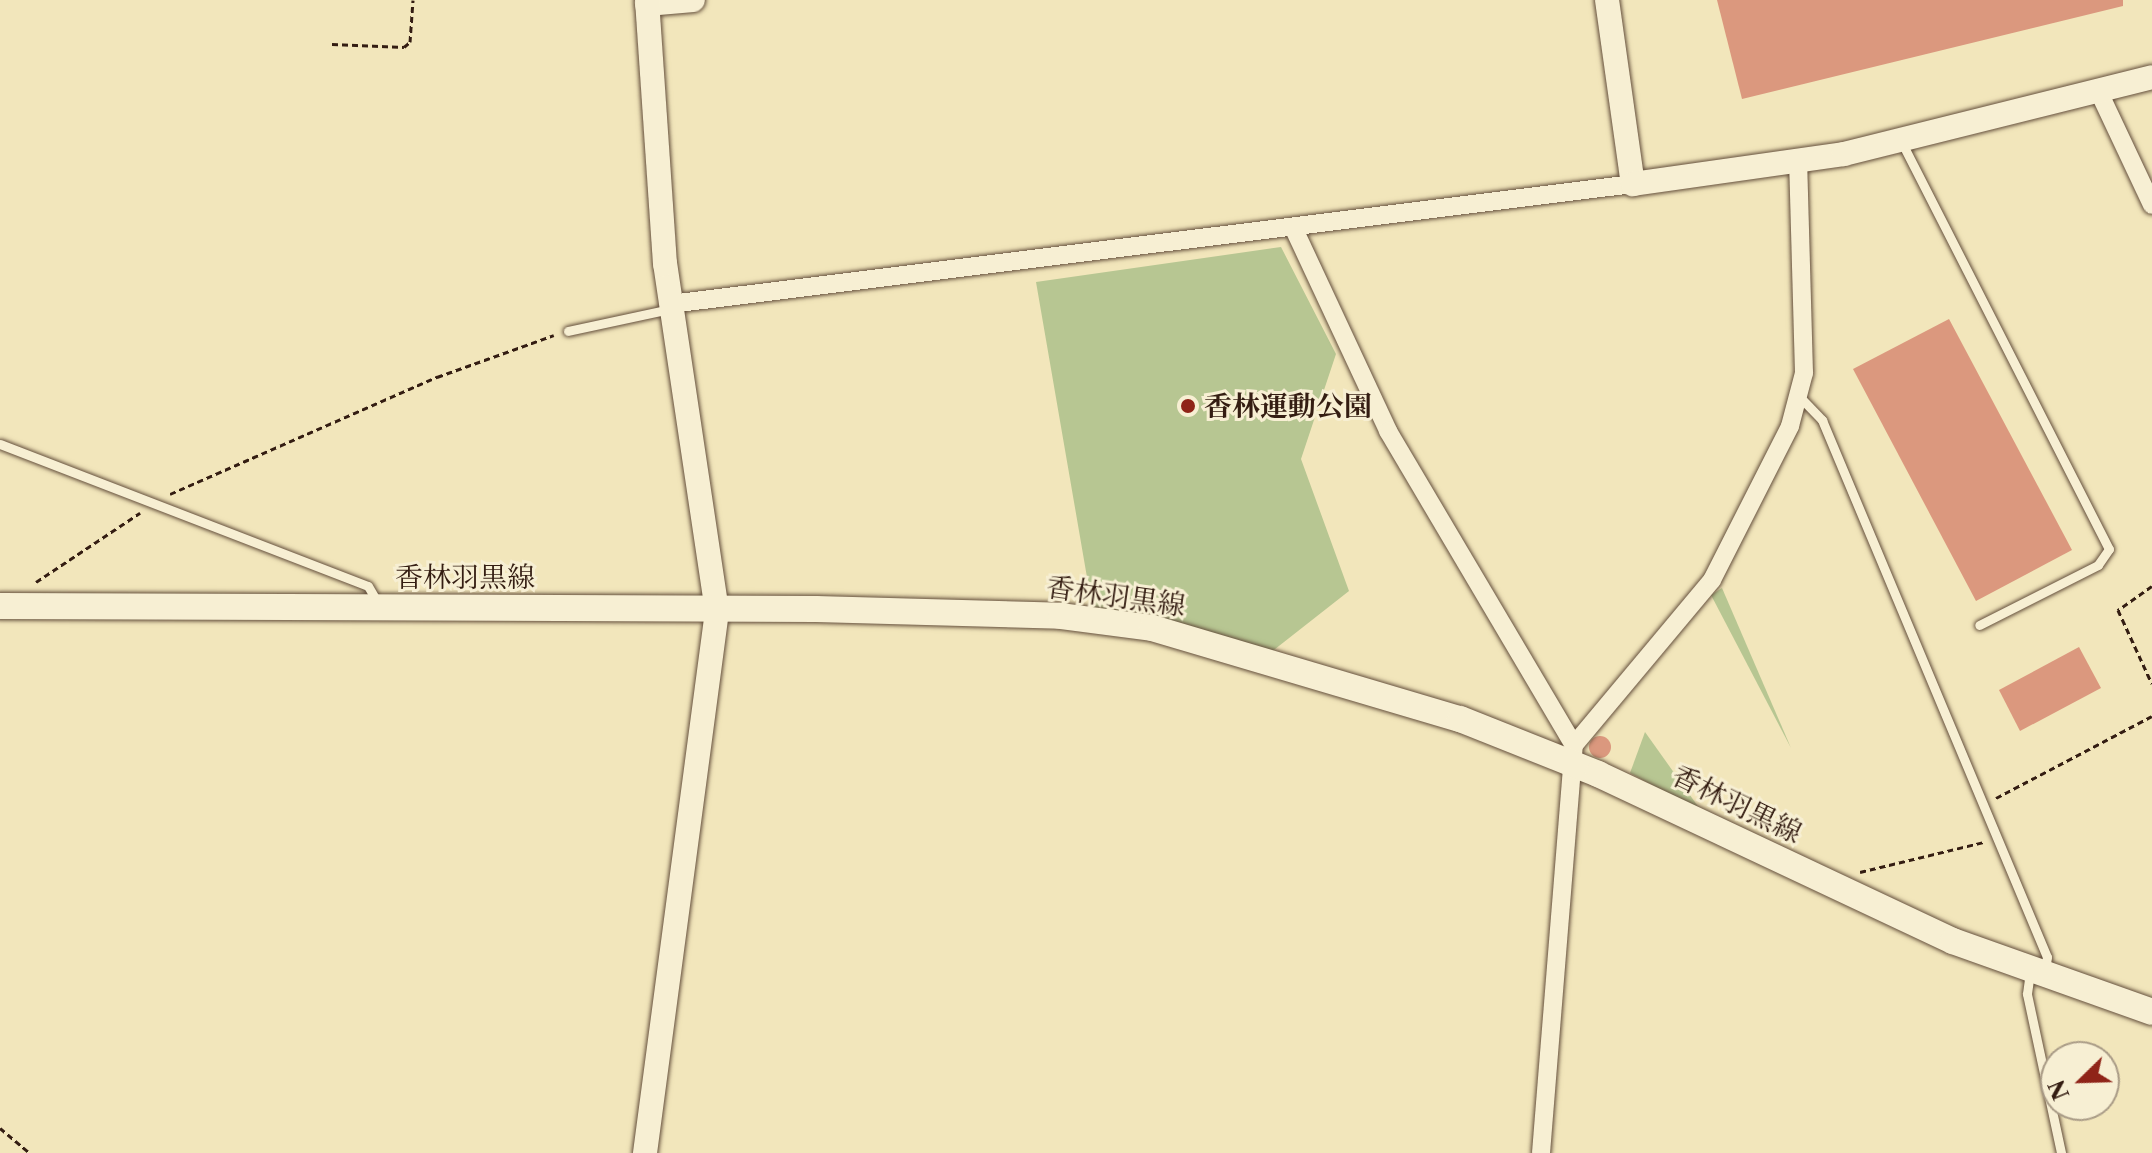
<!DOCTYPE html>
<html>
<head>
<meta charset="utf-8">
<style>
	body { margin:0 }
	#map { position:relative; width:2152px; height:1153px; overflow:hidden; background:#f2e6bb; font-family:"Libre Caslon Text","Noto Serif JP",serif }
	div>[style] { position:absolute }
	[style*='--x'] { left:calc(var(--x)*1px); top:calc(var(--y)*1px); width:calc(var(--w)*1px); rotate:calc(var(--a)*1deg) }
	.green>* { inset:0; background:#b7c692 }
	.building>* { inset:0; background:#db987e }
	.round { border-radius:50% }
	.path>* { height:3px; margin-top:-1.5px; transform-origin:0; background:repeating-linear-gradient(90deg,#341d12 0 6px,transparent 0 10px) }
	.roads { filter:drop-shadow(0 0 2px #644f3c) drop-shadow(0 0 2px #644f3c) }
	.service>* { height:9px; margin:-4.5px; padding:0 4.5px; transform-origin:4.5px; border-radius:4.5px; background:#f7efd3 }
	.minor>* { height:18px; margin:-9px; padding:0 9px; transform-origin:9px; border-radius:9px; background:#f7efd3 }
	.tertiary>* { height:24px; margin:-12px; padding:0 12px; transform-origin:12px; border-radius:12px; background:#f7efd3 }
	.secondary>* { height:26px; margin:-13px; padding:0 13px; transform-origin:13px; border-radius:13px; background:#f7efd3 }
	.dots>* { width:22px; height:22px; translate:-50% -50%; box-sizing:border-box; border:4px solid #f7efd3; border-radius:50% }
	span { translate:-50% -50%; white-space:nowrap; text-align:center; line-height:1.15; -webkit-text-stroke:6px #f7efd3; paint-order:stroke }
	.poi-label { font-size:28px; color:#341d12; font-weight:700 }
	.left { translate:0 -50%; text-align:left }
	.street-label { font-size:28px; color:#341d12 }
	.north { position:absolute; left:2040px; top:1041px; width:80px; height:80px; box-sizing:border-box; background:#f7efd3; border:2px solid #a99b86; border-radius:50%; rotate:247deg; font-size:22px; font-weight:700; line-height:32px; text-align:center; color:#341d12 }
	.north::after { content:''; display:block; margin:auto; width:28px; height:36px; background:#8f2418; clip-path:polygon(50% 0,100% 100%,50% 72%,0 100%) }
</style>
</head>
<body>
<div id="map">
	<div class="green">
		<div style="clip-path:polygon(1281px 247px,1336px 354px,1301px 459px,1349px 591px,1270px 653px,1093px 612px,1036px 282px)"></div>
		<div style="clip-path:polygon(1722px 588px,1791px 748px,1711px 595px)"></div>
		<div style="clip-path:polygon(1645px 732px,1702px 812px,1630px 773px)"></div>
	</div>
	<div class="building">
		<div style="clip-path:polygon(1717px 0,2123px 0,2123px 6px,1742px 99px)"></div>
		<div style="clip-path:polygon(1949px 319px,2072px 550px,1976px 601px,1853px 369px)"></div>
		<div style="clip-path:polygon(2079px 647px,2101px 688px,2020px 731px,1999px 690px)"></div>
		<div class="round" style="left:1589px;top:736px;width:22px;height:22px"></div>
	</div>
	<div class="path">
		<div style="--x:332;--y:44;--w:72;--a:2.4"></div>
		<div style="--x:404;--y:47;--w:8;--a:-40"></div>
		<div style="--x:410;--y:42;--w:42;--a:-85.9"></div>
		<div style="--x:170;--y:494;--w:292;--a:-23.7"></div>
		<div style="--x:437;--y:377;--w:124;--a:-19.7"></div>
		<div style="--x:36;--y:582;--w:125;--a:-33.6"></div>
		<div style="--x:2152;--y:586;--w:42;--a:144.8"></div>
		<div style="--x:2118;--y:610;--w:81;--a:65.3"></div>
		<div style="--x:1996;--y:798;--w:176;--a:-27.7"></div>
		<div style="--x:1860;--y:872;--w:128;--a:-13.6"></div>
		<div style="--x:0;--y:1128;--w:39;--a:40"></div>
	</div>
	<div class="roads">
		<div class="service">
			<div style="--x:1901;--y:141;--w:458;--a:63"></div>
			<div style="--x:2109;--y:549;--w:19;--a:125"></div>
			<div style="--x:2098;--y:565;--w:133;--a:153.2"></div>
			<div style="--x:568;--y:331;--w:104;--a:-12.2"></div>
			<div style="--x:1800;--y:397;--w:32;--a:46"></div>
			<div style="--x:1822;--y:420;--w:582;--a:67.27"></div>
			<div style="--x:2047;--y:957;--w:13;--a:99"></div>
			<div style="--x:0;--y:444;--w:394;--a:21.1"></div>
			<div style="--x:368;--y:586;--w:22;--a:60"></div>
			<div style="--x:2030;--y:972;--w:22;--a:98"></div>
			<div style="--x:2027;--y:994;--w:163;--a:77.9"></div>
		</div>
		<div class="minor">
			<div style="--x:2098;--y:90;--w:127;--a:64.8"></div>
			<div style="--x:1294;--y:229;--w:223;--a:65"></div>
			<div style="--x:1388;--y:431;--w:365;--a:59.4"></div>
			<div style="--x:671;--y:304;--w:969;--a:-7.11"></div>
			<div style="--x:1541;--y:1153;--w:409;--a:-85.4"></div>
			<div style="--x:1574;--y:745;--w:215;--a:-50.1"></div>
			<div style="--x:1712;--y:580;--w:173;--a:-63.1"></div>
			<div style="--x:1790;--y:426;--w:55;--a:-75.2"></div>
			<div style="--x:1804;--y:373;--w:210;--a:-91.6"></div>
		</div>
		<div class="tertiary">
			<div style="--x:1607;--y:0;--w:186;--a:82"></div>
			<div style="--x:1633;--y:184;--w:213;--a:-8.1"></div>
			<div style="--x:1844;--y:154;--w:317;--a:-14"></div>
			<div style="--x:647;--y:4;--w:46;--a:-5"></div>
			<div style="--x:645;--y:1153;--w:547;--a:-82.43"></div>
			<div style="--x:717;--y:611;--w:351;--a:-98.5"></div>
			<div style="--x:665;--y:264;--w:265;--a:-93.9"></div>
		</div>
		<div class="secondary">
			<div style="--x:0;--y:606;--w:816;--a:0.21"></div>
			<div style="--x:816;--y:609;--w:245;--a:1.6"></div>
			<div style="--x:1061;--y:616;--w:92;--a:7.5"></div>
			<div style="--x:1152;--y:628;--w:321;--a:16.5"></div>
			<div style="--x:1460;--y:719;--w:149;--a:21.7"></div>
			<div style="--x:1598;--y:774;--w:392;--a:25.2"></div>
			<div style="--x:1953;--y:941;--w:211;--a:19.6"></div>
		</div>
	</div>
	<div class="dots">
		<div style="left:1188px;top:406px;background:#8f2418"></div>
	</div>
	<div class="poi-label">
		<span class="left" style="left:1204px;top:406px">香林運動公園</span>
	</div>
	<div class="street-label">
		<span style="left:465px;top:577px">香林羽黒線</span>
		<span style="left:1116px;top:596px;rotate:8deg">香林羽黒線</span>
		<span style="left:1737px;top:804px;rotate:26deg">香林羽黒線</span>
	</div>
	<div class="north">N</div>
</div>
</body>
</html>
